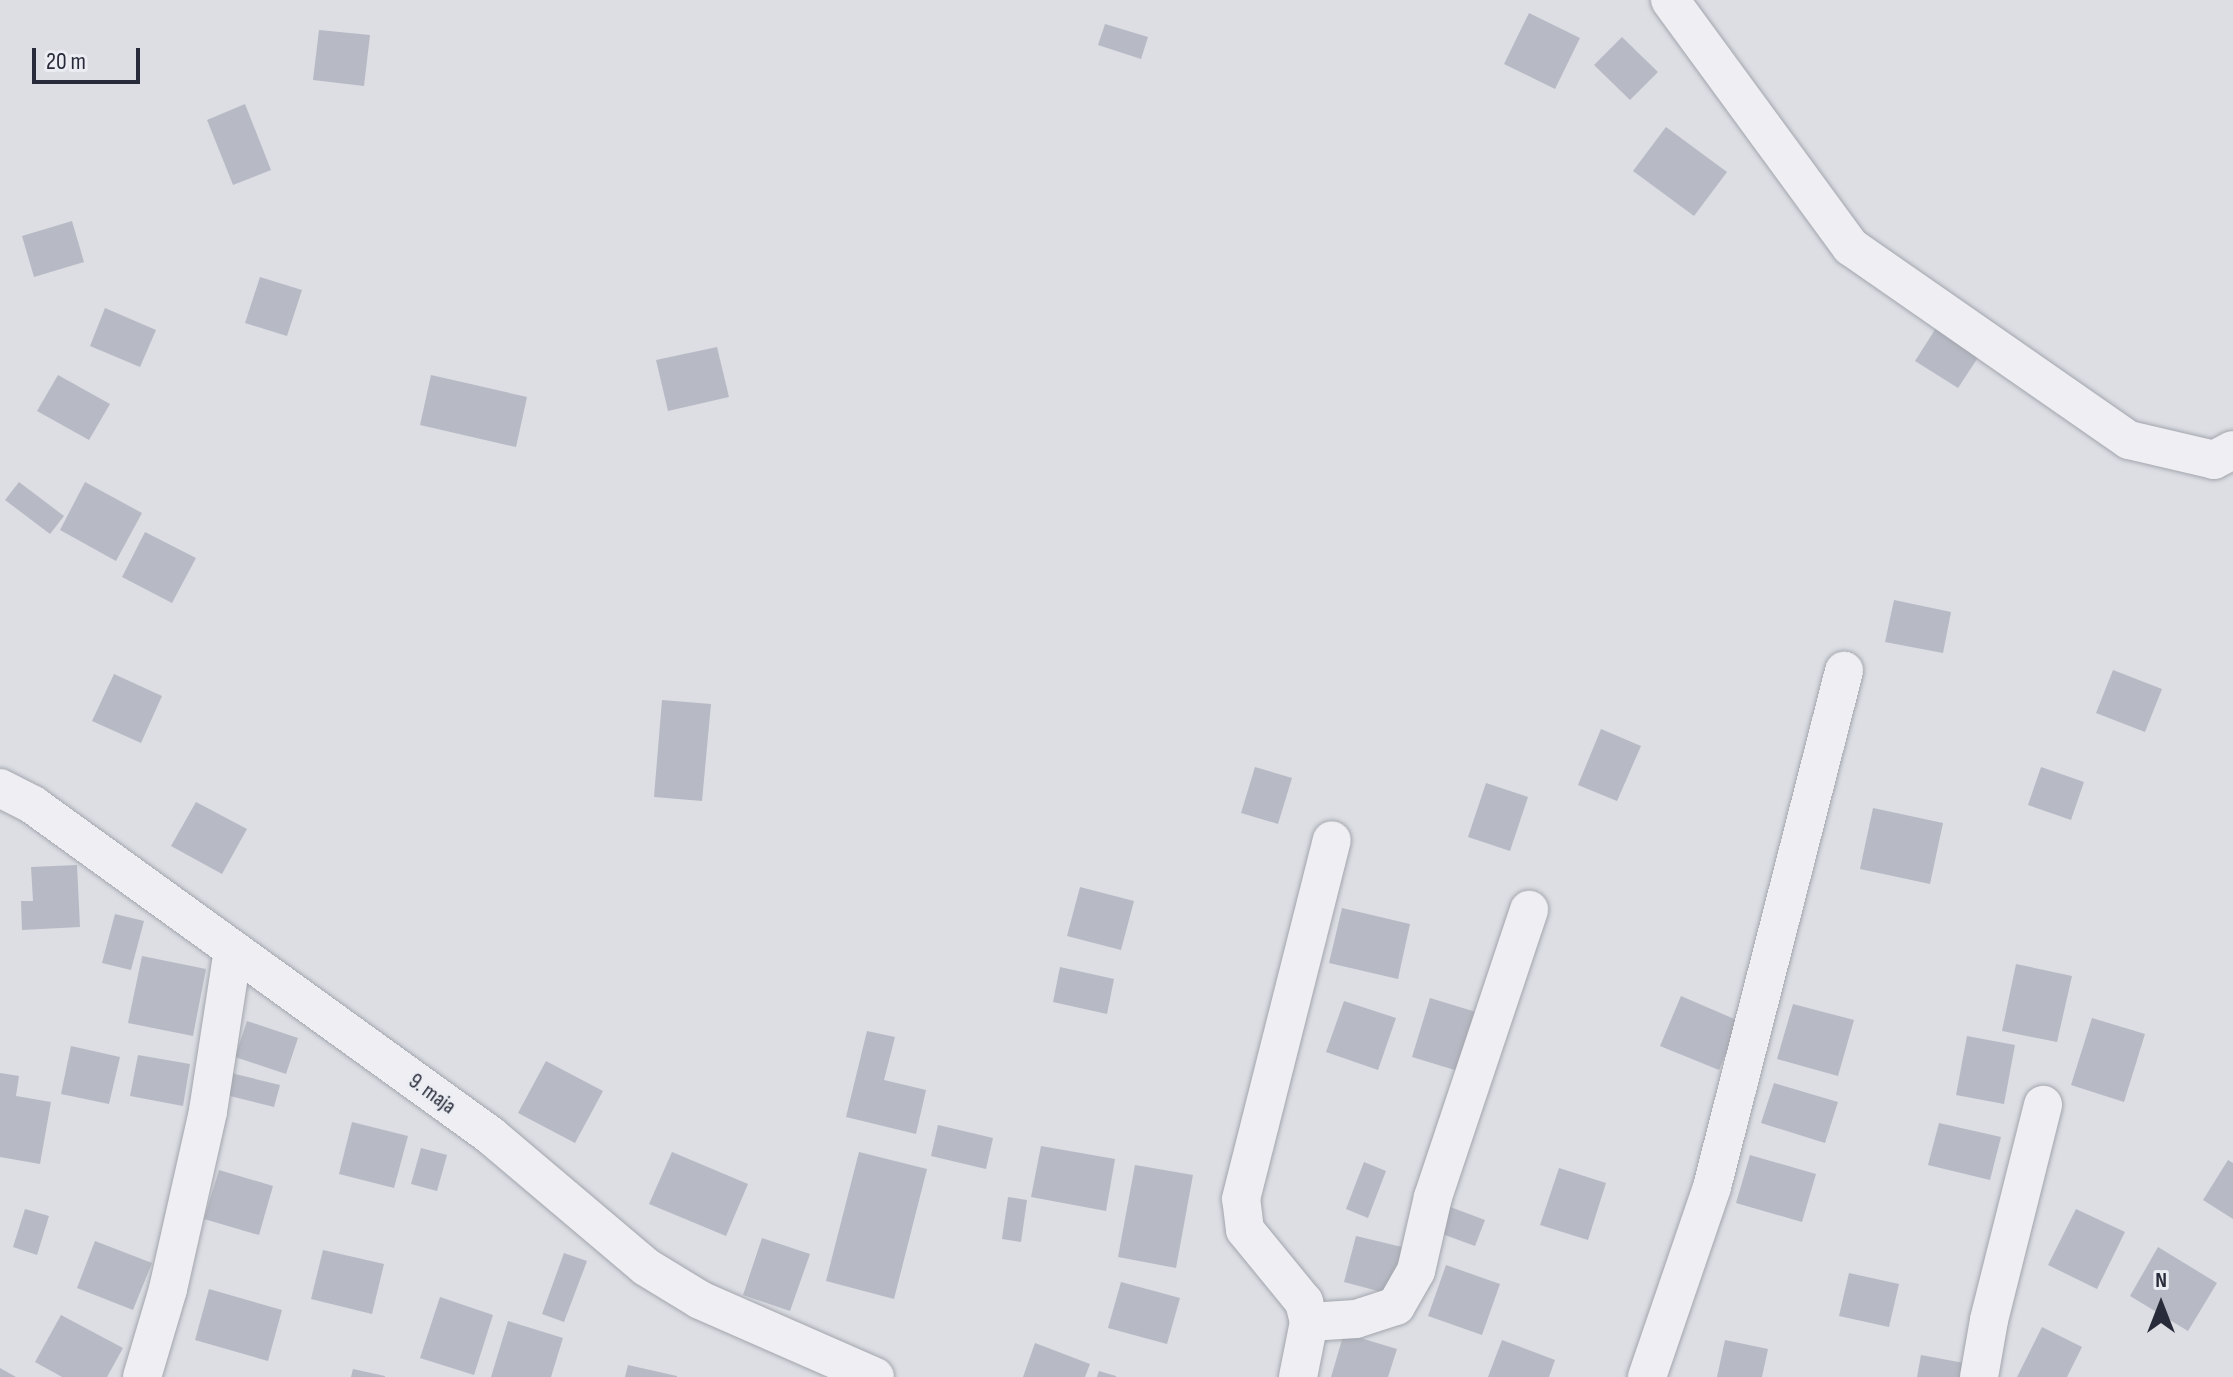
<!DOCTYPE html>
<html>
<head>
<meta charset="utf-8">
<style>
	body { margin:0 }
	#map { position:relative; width:2233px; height:1377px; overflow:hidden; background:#dcdee4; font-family:"Sofia Sans Condensed",sans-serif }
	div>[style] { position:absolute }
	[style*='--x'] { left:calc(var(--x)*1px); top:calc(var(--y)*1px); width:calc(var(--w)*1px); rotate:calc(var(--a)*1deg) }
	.building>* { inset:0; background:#b7bac4 }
	.roads { filter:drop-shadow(0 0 2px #a2a5ad) drop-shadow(0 0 2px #a2a5ad) }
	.street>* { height:38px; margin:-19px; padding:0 19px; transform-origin:19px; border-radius:19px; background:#efeff3 }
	span { translate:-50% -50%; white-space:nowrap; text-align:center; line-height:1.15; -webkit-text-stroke:7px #ebedf3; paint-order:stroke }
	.street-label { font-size:22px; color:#282b39 }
	.north { position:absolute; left:2121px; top:1265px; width:80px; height:80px; -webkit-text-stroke:6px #ebedf3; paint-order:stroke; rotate:0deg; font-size:22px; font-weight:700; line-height:32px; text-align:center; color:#282b39 }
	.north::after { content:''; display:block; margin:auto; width:28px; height:36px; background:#282b39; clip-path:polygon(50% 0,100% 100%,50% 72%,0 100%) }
	.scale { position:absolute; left:32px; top:48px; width:108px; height:36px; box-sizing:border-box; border:4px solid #282b39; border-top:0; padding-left:10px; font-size:24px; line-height:28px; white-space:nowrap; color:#282b39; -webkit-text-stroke:6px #ebedf3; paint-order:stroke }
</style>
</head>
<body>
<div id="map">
	<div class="building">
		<div style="clip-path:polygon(1529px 13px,1580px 38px,1555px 89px,1504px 64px)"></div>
		<div style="clip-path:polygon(1105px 24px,1148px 37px,1141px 59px,1098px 45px)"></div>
		<div style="clip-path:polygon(319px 30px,370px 35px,364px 86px,313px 80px)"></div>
		<div style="clip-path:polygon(1622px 37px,1658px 72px,1630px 100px,1594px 65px)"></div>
		<div style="clip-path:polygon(245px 104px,271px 170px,233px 185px,207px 120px)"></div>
		<div style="clip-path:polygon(1666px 127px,1727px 172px,1694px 216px,1633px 171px)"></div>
		<div style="clip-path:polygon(72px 221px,84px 262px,34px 277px,22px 236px)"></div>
		<div style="clip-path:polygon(260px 277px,302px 290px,287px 336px,245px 323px)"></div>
		<div style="clip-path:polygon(105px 308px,156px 330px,140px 367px,90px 346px)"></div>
		<div style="clip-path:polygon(1938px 325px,1981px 353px,1958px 388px,1915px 361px)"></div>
		<div style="clip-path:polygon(717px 347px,729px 397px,668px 411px,656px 360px)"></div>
		<div style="clip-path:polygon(58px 375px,110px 404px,89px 440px,37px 411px)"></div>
		<div style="clip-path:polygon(431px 375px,527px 397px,516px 447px,420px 425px)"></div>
		<div style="clip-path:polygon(19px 482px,64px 516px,50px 534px,5px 500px)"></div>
		<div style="clip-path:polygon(85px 482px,142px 513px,116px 561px,60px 530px)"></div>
		<div style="clip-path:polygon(145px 532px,196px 558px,172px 603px,122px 577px)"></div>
		<div style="clip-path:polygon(1894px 600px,1951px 612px,1943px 653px,1885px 642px)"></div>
		<div style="clip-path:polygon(2113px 670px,2162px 689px,2145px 732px,2096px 713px)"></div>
		<div style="clip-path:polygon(114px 674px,162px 696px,141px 743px,92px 721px)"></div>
		<div style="clip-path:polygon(662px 700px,711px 704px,702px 801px,654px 797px)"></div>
		<div style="clip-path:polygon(1601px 729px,1641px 746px,1617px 801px,1578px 785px)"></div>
		<div style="clip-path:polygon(1255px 767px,1292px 778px,1278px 824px,1241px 813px)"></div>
		<div style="clip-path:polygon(2041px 767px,2084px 782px,2071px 820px,2028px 805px)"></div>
		<div style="clip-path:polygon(1486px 783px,1528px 797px,1510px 851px,1468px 837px)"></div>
		<div style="clip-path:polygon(196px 802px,247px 829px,222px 874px,171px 846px)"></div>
		<div style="clip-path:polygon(1873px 808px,1943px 823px,1930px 884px,1860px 869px)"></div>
		<div style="clip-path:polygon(77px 865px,80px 927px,22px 930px,21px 901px,33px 901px,31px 867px)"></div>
		<div style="clip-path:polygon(1080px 887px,1134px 901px,1121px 950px,1067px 936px)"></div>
		<div style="clip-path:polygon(1342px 908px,1410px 924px,1398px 979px,1329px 963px)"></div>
		<div style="clip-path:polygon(115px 914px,144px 921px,131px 970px,102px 963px)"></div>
		<div style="clip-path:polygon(142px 956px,206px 969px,193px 1036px,128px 1023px)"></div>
		<div style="clip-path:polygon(2016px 964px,2072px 976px,2057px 1042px,2002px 1031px)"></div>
		<div style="clip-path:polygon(1060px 967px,1114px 979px,1107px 1014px,1053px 1002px)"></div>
		<div style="clip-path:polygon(1681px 996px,1739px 1021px,1719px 1070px,1660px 1046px)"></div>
		<div style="clip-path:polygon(1430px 998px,1476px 1012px,1458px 1071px,1412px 1057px)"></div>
		<div style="clip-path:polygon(1344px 1001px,1396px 1018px,1378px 1070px,1326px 1052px)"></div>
		<div style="clip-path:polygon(1793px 1004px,1854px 1020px,1838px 1076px,1777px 1059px)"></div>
		<div style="clip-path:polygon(2092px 1018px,2145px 1034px,2124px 1102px,2071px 1085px)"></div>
		<div style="clip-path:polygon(247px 1021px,298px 1038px,286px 1074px,235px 1057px)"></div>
		<div style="clip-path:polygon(867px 1031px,895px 1037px,884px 1080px,926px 1090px,916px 1134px,846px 1117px)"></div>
		<div style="clip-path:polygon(1967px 1036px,2015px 1045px,2004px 1104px,1956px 1095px)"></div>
		<div style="clip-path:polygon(71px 1046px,120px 1057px,109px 1104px,61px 1094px)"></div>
		<div style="clip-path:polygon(138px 1055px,190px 1064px,183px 1106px,130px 1096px)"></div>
		<div style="clip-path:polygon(546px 1061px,603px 1091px,575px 1143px,518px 1113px)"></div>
		<div style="clip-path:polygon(0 1073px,19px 1076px,16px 1096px,51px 1102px,40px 1164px,0 1157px)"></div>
		<div style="clip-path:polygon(231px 1073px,280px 1085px,274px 1107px,226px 1095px)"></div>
		<div style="clip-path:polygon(1774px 1083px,1838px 1102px,1825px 1143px,1761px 1123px)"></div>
		<div style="clip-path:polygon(352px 1122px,408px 1136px,394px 1188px,339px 1174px)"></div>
		<div style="clip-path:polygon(1939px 1123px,2001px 1137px,1990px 1180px,1928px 1165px)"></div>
		<div style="clip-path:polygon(938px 1125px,993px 1138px,986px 1169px,931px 1156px)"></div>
		<div style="clip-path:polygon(1041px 1146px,1115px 1159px,1106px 1211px,1031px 1197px)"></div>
		<div style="clip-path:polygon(421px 1148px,447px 1155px,437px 1191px,411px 1184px)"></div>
		<div style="clip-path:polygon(672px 1152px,748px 1184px,726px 1236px,649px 1204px)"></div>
		<div style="clip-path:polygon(859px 1152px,927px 1169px,894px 1299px,826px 1281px)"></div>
		<div style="clip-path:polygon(1750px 1155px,1816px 1174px,1802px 1222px,1736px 1203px)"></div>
		<div style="clip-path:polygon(2228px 1160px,2233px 1163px,2233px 1219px,2203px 1200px)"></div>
		<div style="clip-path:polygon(1364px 1162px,1386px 1171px,1368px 1218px,1346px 1209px)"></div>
		<div style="clip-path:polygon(1135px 1165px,1193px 1175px,1176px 1268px,1118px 1257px)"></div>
		<div style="clip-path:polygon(1559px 1168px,1606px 1183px,1588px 1240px,1540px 1225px)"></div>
		<div style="clip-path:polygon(219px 1170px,273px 1186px,259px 1235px,204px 1219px)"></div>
		<div style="clip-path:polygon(1008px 1197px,1027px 1200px,1021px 1242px,1002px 1239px)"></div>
		<div style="clip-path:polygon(1445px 1205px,1485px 1220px,1475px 1246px,1434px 1231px)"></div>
		<div style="clip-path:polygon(25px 1209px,49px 1216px,37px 1255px,13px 1247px)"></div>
		<div style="clip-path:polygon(2076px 1209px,2125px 1232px,2097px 1289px,2048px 1265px)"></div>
		<div style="clip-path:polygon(1356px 1236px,1402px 1247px,1389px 1294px,1344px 1282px)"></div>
		<div style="clip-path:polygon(762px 1238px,810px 1254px,790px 1311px,743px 1295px)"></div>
		<div style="clip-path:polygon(95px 1241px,152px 1263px,133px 1310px,77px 1288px)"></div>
		<div style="clip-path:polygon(2158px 1247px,2217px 1283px,2188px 1331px,2130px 1296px)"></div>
		<div style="clip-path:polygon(323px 1250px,384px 1264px,372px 1314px,311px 1299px)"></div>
		<div style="clip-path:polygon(564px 1253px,587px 1261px,564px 1322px,542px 1314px)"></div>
		<div style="clip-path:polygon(1446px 1265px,1500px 1284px,1482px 1335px,1428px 1316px)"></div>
		<div style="clip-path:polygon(1849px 1273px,1899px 1284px,1889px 1327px,1839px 1316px)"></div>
		<div style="clip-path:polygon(1121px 1282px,1180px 1298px,1167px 1344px,1108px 1328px)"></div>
		<div style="clip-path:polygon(209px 1289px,282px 1310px,268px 1361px,195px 1340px)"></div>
		<div style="clip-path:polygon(440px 1297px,493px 1315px,474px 1375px,420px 1358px)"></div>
		<div style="clip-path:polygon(61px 1315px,123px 1348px,107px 1377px,62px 1377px,35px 1362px)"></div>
		<div style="clip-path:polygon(508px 1321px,563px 1338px,551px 1377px,491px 1377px)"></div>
		<div style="clip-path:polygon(2042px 1327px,2082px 1347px,2067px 1377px,2017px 1377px)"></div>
		<div style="clip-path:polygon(1344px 1333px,1397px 1349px,1388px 1377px,1331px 1377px)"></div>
		<div style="clip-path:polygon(1502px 1340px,1555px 1360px,1549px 1377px,1488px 1377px)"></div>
		<div style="clip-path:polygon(1725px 1340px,1768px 1349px,1762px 1377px,1717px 1377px)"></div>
		<div style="clip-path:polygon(1035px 1343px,1090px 1364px,1085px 1377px,1023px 1377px)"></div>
		<div style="clip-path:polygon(1921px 1355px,1964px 1363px,1962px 1377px,1917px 1377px)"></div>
		<div style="clip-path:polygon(628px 1365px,677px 1376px,677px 1377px,625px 1377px)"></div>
		<div style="clip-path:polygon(0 1368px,16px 1377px,0 1377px)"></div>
		<div style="clip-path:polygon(353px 1369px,385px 1376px,385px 1377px,351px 1377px)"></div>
		<div style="clip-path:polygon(1099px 1371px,1116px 1376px,1116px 1377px,1097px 1377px)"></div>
	</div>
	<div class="roads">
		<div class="street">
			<div style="--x:1670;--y:0;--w:306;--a:53.8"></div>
			<div style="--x:1851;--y:247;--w:338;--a:34.8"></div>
			<div style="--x:2129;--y:440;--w:87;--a:13.2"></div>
			<div style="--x:2214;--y:460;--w:21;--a:-28"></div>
			<div style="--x:0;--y:788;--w:37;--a:27"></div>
			<div style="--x:33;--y:805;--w:564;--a:35.83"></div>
			<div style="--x:490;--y:1135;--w:204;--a:40.2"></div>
			<div style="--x:646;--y:1267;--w:63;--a:31.4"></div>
			<div style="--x:700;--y:1300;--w:191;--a:23.7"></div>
			<div style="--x:1309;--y:1322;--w:47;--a:-3.7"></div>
			<div style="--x:1356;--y:1319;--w:42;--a:-18"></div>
			<div style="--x:1396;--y:1306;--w:40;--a:-60.3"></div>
			<div style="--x:1416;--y:1271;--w:76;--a:-77.1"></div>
			<div style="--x:1433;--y:1197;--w:303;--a:-71.5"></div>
			<div style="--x:142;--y:1377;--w:92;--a:-73.5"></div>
			<div style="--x:168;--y:1289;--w:182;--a:-77.3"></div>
			<div style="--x:208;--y:1111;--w:163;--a:-81.2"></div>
			<div style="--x:1298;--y:1377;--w:56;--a:-78.7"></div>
			<div style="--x:1309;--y:1322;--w:21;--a:-104"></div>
			<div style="--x:1304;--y:1302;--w:93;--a:-129.3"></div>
			<div style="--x:1245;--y:1230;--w:31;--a:-97"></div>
			<div style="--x:1241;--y:1199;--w:370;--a:-75.8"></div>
			<div style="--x:1647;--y:1377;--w:201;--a:-71.1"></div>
			<div style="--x:1712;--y:1187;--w:533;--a:-75.65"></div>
			<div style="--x:1979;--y:1377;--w:58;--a:-80"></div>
			<div style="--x:1989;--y:1320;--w:222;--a:-75.9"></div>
		</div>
	</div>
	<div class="street-label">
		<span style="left:432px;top:1094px;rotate:36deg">9. maja</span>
	</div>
	<div class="north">N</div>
	<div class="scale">20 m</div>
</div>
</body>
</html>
